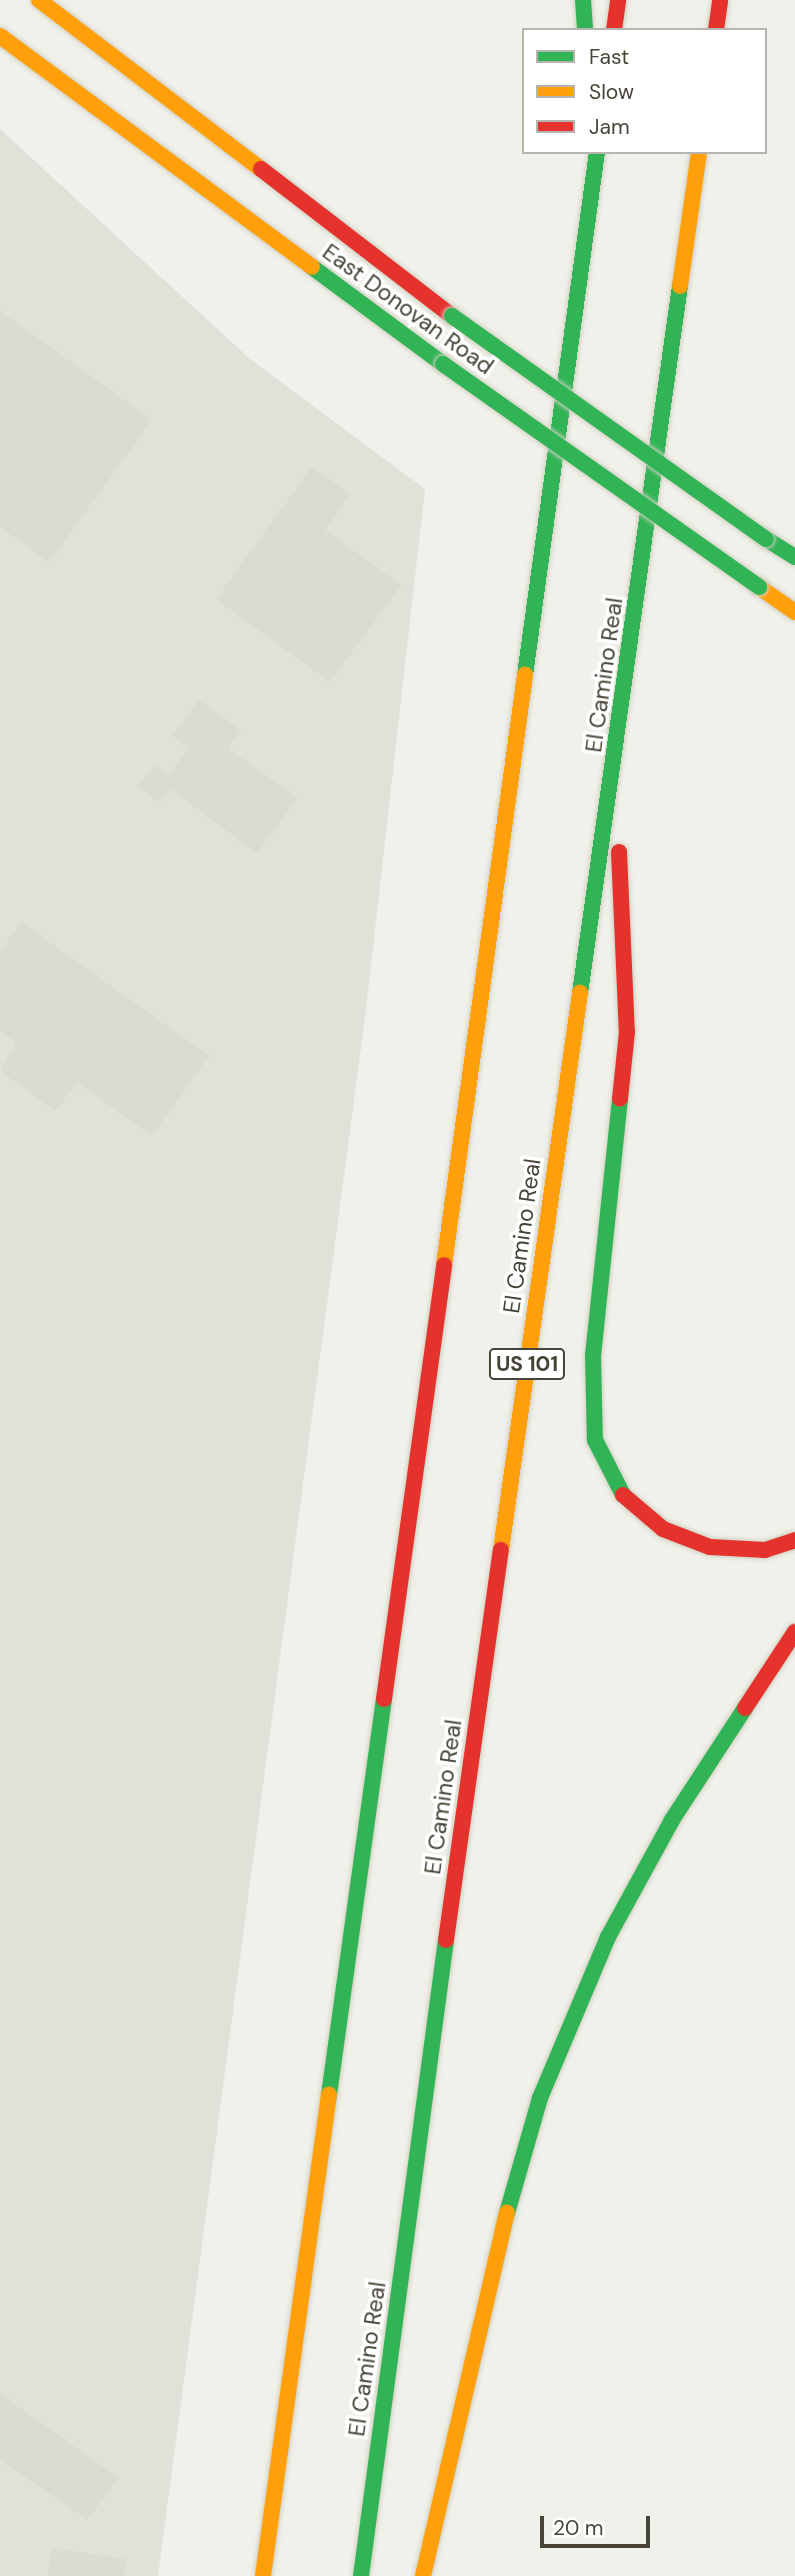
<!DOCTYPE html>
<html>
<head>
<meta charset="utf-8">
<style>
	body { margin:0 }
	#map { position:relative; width:795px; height:2576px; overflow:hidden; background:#f1f1eb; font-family:"DM Sans",sans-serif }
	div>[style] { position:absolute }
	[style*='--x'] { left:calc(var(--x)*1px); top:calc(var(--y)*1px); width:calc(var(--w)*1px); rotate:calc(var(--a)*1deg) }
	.industrial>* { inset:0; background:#e1e0d9 }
	.building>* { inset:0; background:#dbdad3 }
	.roads { filter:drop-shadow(0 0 2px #d0d0c2) drop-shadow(0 0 2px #d0d0c2) }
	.fast>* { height:16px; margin:-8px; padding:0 8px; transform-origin:8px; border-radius:8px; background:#30b455 }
	.slow>* { height:16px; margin:-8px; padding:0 8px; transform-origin:8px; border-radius:8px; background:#ff9f0a }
	.jam>* { height:16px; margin:-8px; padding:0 8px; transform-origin:8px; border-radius:8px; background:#e5322d }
	.bridges { filter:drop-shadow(0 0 2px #d0d0c2) drop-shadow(0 0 2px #d0d0c2) }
	.fast-bridge>* { height:16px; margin:-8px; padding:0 8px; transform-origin:8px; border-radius:8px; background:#30b455 }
	span { translate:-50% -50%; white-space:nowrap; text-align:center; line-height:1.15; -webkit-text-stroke:7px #fff; paint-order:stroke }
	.shield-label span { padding:2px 5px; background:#fff; border:2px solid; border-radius:5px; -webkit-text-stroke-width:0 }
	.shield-label { font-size:21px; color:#474437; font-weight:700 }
	.street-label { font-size:23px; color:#474437 }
	.legend { position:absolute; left:522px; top:28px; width:245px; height:126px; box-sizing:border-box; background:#fff; border:2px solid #b5b4af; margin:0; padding:9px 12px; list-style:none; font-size:21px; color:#474437 }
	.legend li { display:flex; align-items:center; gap:14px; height:35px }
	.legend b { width:35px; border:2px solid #b5b4af }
	.scale { position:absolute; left:540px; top:2516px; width:110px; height:32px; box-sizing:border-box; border:4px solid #474437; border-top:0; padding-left:9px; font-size:21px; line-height:24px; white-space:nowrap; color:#474437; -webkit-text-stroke:5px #fff; paint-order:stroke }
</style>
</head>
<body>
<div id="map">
	<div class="industrial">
		<div style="clip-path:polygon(0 129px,250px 359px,425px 489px,365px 1018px,158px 2576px,0 2576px)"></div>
	</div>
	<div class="building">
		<div style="clip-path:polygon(0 311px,152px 420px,49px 562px,0 527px)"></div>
		<div style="clip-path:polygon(312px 467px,350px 494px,325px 530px,401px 585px,330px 682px,216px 599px)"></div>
		<div style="clip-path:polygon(199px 700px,241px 731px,228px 748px,297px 798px,257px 853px,170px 789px,160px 803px,138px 787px,155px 765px,169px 775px,189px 748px,172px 736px)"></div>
		<div style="clip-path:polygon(21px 922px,209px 1056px,152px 1136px,77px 1082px,56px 1111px,0 1071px,16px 1042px,0 1031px,0 952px)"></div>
		<div style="clip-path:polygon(0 2394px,119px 2478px,87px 2520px,0 2459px)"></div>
		<div style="clip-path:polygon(52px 2548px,127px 2559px,124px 2576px,48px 2576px)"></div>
	</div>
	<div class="roads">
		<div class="fast">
			<div style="--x:583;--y:0;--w:30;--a:86"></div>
			<div style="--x:312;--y:267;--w:163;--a:36.5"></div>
			<div style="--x:766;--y:539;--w:34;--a:32"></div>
			<div style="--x:525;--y:675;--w:528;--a:-82.16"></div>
			<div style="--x:580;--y:993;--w:714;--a:-81.95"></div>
			<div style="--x:620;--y:1099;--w:257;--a:96"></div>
			<div style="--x:593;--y:1355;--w:85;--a:88.7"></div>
			<div style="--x:595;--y:1440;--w:62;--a:63"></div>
			<div style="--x:329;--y:2095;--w:400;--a:-82.1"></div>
			<div style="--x:507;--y:2213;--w:120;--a:-74"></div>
			<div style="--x:540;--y:2098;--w:175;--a:-67.1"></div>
			<div style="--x:608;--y:1937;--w:133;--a:-61.3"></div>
			<div style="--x:672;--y:1820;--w:134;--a:-56.9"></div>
			<div style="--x:361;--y:2576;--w:642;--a:-82.39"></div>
		</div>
		<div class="slow">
			<div style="--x:39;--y:0;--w:279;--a:37.3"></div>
			<div style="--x:0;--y:36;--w:388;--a:36.5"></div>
			<div style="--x:680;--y:286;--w:135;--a:-81.9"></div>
			<div style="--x:759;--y:587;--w:44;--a:34.8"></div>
			<div style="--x:444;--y:1265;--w:596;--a:-82.18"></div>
			<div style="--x:501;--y:1550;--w:563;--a:-81.93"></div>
			<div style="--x:263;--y:2576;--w:486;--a:-82.2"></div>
			<div style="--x:423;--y:2576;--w:373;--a:-77"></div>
		</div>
		<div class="jam">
			<div style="--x:614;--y:30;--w:30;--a:-82"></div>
			<div style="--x:716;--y:30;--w:30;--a:-82"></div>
			<div style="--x:261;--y:169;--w:241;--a:37.6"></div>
			<div style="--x:619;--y:852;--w:180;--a:87.5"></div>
			<div style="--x:627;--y:1032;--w:67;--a:96"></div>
			<div style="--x:623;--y:1495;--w:52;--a:40.4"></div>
			<div style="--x:663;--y:1529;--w:50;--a:21"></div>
			<div style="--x:710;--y:1547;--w:55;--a:3.1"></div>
			<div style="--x:765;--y:1550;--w:32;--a:-18"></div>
			<div style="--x:384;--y:1699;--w:438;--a:-82.1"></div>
			<div style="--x:745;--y:1708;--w:91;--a:-56.7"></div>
			<div style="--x:446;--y:1940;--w:394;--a:-82"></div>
		</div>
	</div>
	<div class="bridges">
		<div class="fast-bridge">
			<div style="--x:452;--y:316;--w:385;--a:35.4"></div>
			<div style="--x:443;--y:364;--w:387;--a:35.2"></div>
		</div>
	</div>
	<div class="shield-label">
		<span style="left:527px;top:1364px">US 101</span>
	</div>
	<div class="street-label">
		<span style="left:408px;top:309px;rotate:36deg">East Donovan Road</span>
		<span style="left:604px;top:675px;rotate:-82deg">El Camino Real</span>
		<span style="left:522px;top:1236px;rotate:-82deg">El Camino Real</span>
		<span style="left:443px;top:1797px;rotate:-82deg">El Camino Real</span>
		<span style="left:367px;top:2359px;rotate:-82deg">El Camino Real</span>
	</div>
	<ul class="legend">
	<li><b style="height:9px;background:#30b455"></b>Fast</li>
	<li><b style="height:9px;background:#ff9f0a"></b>Slow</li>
	<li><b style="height:9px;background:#e5322d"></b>Jam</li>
	</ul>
	<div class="scale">20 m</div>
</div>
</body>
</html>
